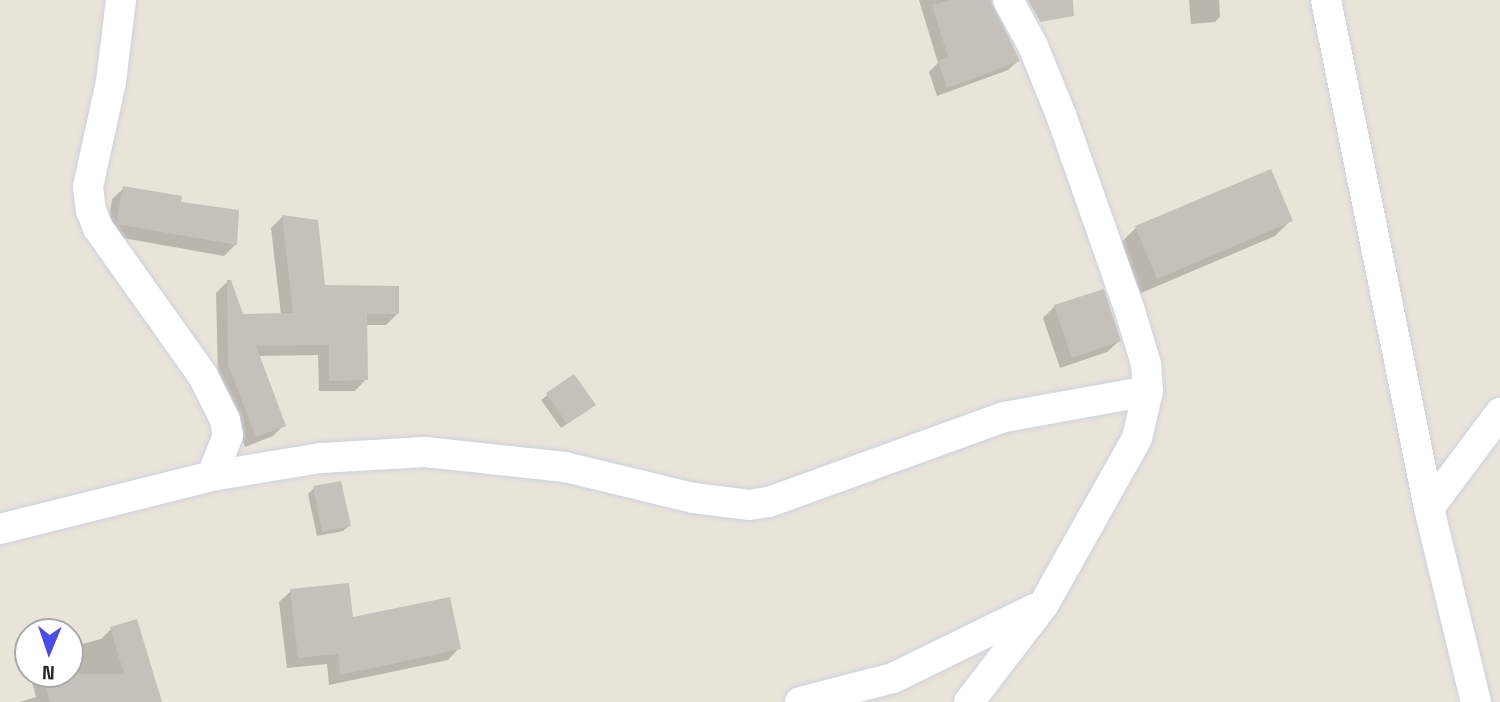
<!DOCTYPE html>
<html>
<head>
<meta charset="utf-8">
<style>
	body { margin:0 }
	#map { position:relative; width:1500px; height:702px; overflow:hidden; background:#e8e4d9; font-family:"Space Grotesk",sans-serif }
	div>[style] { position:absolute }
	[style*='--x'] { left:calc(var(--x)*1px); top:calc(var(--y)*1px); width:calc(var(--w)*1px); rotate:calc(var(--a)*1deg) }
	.shadow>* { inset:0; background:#0003 }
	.building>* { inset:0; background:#c3c1b9 }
	.roads { filter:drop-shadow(0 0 2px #cfd0df) drop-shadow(0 0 2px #cfd0df) }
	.minor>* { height:30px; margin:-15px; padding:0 15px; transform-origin:15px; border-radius:15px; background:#fff }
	span { translate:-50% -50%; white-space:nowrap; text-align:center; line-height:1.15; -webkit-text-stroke:5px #fff; paint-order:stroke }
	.north { position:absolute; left:14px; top:618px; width:70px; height:70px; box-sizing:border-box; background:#fff; border:2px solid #a9a9a9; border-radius:50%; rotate:182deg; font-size:19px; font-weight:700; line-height:28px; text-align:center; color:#272727 }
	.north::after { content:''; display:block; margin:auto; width:24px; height:32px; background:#484de7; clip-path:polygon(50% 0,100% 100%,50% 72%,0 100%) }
</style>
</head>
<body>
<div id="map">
	<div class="shadow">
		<div style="clip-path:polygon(919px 0,991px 0,1018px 61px,1008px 70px,937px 96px,929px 72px,938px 63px)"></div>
		<div style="clip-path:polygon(1189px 0,1219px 0,1220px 17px,1215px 22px,1191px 24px)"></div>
		<div style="clip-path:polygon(1271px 171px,1291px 220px,1275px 236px,1141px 293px,1119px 244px,1136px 228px)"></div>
		<div style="clip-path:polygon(124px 188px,179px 204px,236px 244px,224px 256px,106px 235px,112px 199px)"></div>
		<div style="clip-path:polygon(282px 217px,316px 222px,324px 287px,397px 314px,386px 325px,365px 325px,366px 379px,355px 391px,319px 391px,318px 355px,258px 356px,284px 425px,273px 436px,245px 447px,218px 376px,216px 293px,227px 282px,242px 315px,281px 315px,271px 228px)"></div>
		<div style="clip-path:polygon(1055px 306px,1119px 341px,1107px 352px,1060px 368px,1043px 318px)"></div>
		<div style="clip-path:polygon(574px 376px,588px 410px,561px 428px,541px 400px)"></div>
		<div style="clip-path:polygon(314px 488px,349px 526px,343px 531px,317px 536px,308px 494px)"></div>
		<div style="clip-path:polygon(291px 591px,351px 620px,459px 648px,448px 660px,329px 685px,327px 664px,287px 668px,279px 602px)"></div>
		<div style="clip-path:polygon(111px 629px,159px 702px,20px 702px,36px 697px,30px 674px,70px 674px,70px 647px,101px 639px)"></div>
	</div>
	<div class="building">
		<div style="clip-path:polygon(951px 0,991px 0,1020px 61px,947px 88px,938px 61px,948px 57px,932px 5px)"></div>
		<div style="clip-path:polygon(1028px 0,1073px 0,1074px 16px,1040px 22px)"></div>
		<div style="clip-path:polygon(1271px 169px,1293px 221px,1157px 279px,1135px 226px)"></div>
		<div style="clip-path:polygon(123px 186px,182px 196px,181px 202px,239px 210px,237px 245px,116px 224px)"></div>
		<div style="clip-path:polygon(282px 215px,318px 220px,325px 285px,399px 286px,399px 314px,367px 314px,368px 380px,329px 381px,329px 345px,256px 346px,286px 426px,256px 437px,228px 365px,227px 280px,231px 280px,243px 314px,293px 313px)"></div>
		<div style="clip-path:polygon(1104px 289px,1121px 341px,1072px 358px,1054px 305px)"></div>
		<div style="clip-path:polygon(574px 374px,596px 405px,567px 424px,546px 393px)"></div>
		<div style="clip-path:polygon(341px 481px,351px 526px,322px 532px,313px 486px)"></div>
		<div style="clip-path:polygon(349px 583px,353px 617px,450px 597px,461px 649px,340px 675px,338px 654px,298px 658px,290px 589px)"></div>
		<div style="clip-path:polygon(137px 619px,162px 702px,50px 702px,42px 674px,124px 674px,110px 627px)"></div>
	</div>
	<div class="roads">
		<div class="minor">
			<div style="--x:121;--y:0;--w:83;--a:97"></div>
			<div style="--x:111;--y:82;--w:107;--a:102.4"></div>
			<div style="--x:88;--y:187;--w:23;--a:83"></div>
			<div style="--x:91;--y:210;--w:19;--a:69"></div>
			<div style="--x:98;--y:228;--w:181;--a:54.6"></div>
			<div style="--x:203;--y:376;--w:49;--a:63.4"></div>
			<div style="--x:225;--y:420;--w:15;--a:79"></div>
			<div style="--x:228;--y:435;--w:44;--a:111.3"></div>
			<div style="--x:1326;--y:0;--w:518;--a:78.54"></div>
			<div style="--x:1429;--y:508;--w:200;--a:76.4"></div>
			<div style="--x:1429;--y:508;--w:119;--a:-53.2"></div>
			<div style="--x:0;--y:529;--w:219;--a:-14"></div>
			<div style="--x:212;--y:476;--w:110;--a:-9.4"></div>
			<div style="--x:321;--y:458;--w:104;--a:-3.3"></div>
			<div style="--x:425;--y:452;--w:141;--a:6.1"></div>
			<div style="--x:565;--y:467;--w:132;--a:13.6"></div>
			<div style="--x:693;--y:498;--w:56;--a:7.1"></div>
			<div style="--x:749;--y:505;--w:20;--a:-9"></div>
			<div style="--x:769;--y:502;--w:250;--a:-19.9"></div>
			<div style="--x:1004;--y:417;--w:146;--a:-10.2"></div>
			<div style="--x:800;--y:702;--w:96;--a:-14.5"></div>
			<div style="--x:893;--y:678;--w:157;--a:-26.1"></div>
			<div style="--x:969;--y:702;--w:123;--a:-52.6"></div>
			<div style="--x:1044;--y:604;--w:190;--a:-60.7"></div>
			<div style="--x:1137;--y:438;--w:48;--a:-76.8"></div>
			<div style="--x:1148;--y:391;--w:27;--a:-94"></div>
			<div style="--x:1146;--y:364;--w:55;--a:-106.8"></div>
			<div style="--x:1130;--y:311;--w:208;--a:-109.4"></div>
			<div style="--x:1061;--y:115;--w:74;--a:-112.1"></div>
			<div style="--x:1033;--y:46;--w:52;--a:-118.5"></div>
		</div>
	</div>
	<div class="north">N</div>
</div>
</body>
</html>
